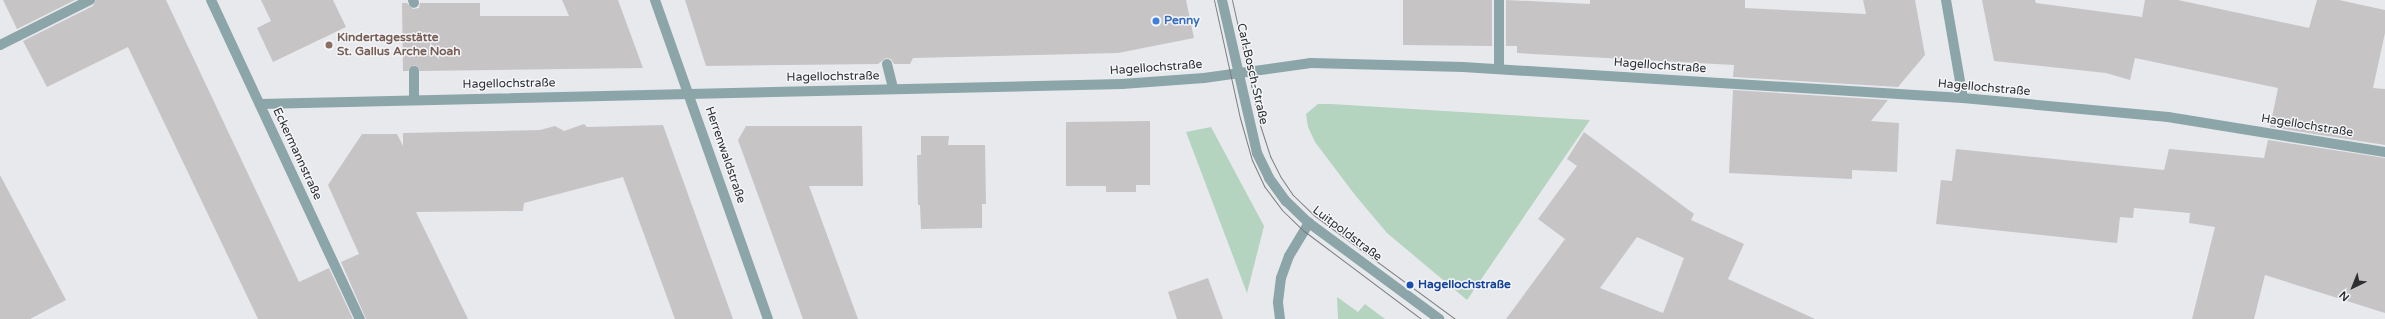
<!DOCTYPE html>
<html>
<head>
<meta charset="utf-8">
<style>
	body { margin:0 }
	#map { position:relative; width:2385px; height:319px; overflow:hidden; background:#e7e9ec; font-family:"Varela Round",sans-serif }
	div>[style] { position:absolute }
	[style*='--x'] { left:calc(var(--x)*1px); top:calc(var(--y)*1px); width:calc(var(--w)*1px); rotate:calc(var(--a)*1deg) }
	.green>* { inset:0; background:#b5d4c0 }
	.building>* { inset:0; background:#c7c4c6 }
	.service>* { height:10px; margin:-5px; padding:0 5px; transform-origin:5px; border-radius:5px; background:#8ba5a9 }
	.minor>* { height:10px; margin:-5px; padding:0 5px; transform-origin:5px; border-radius:5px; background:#8ba5a9 }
	.tertiary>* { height:10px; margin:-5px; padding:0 5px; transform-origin:5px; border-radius:5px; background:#8ba5a9 }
	.tram>* { height:1px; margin:-0.5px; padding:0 0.5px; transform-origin:0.5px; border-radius:0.5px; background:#7b7d7f }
	.dots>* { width:11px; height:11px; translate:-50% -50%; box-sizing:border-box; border:2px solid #f4f6f9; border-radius:50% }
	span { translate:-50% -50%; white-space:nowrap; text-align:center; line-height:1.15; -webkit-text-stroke:3px #f4f6f9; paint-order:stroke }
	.shop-label { font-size:12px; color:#366cbe; font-weight:700 }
	.left { translate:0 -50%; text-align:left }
	.education-label { font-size:12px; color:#785e54; font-weight:700 }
	.street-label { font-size:12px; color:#2e2f30 }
	.transit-label { font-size:12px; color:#164399; font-weight:700 }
	.north { position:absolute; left:2333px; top:267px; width:40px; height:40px; -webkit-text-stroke:3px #f4f6f9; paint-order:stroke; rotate:223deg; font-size:11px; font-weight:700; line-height:16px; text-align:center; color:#2e2f30 }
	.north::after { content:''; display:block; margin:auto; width:14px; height:18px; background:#2e2f30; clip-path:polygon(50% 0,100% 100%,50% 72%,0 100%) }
</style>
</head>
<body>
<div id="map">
	<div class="green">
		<div style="clip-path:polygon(1318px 104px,1331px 104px,1590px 120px,1467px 300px,1387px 233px,1355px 195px,1315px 142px,1308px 127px,1306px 114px)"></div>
		<div style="clip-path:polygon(1211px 127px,1264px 226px,1247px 293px,1186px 132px)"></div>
		<div style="clip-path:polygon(1337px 297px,1358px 312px,1365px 304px,1385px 319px,1338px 319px)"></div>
	</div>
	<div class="building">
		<div style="clip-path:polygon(3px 0,75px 0,17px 29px)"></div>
		<div style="clip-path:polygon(96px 0,166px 0,299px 282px,329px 268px,353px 319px,258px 319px,128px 47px,47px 87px,23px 41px,93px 6px)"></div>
		<div style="clip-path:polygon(261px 0,333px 0,346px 27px,273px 62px,257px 28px,271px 21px)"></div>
		<div style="clip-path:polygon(562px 0,618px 0,643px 68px,420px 71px,414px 65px,408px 71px,403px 71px,402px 3px,407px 3px,413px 9px,419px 8px,420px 3px,480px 3px,480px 16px,569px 16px)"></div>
		<div style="clip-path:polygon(685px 0,1186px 0,1194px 38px,1118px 53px,913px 58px,910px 64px,894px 64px,891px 59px,886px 58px,878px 64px,706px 66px)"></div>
		<div style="clip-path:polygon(1403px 0,1492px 0,1492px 46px,1403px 45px)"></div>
		<div style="clip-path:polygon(1506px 0,1590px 4px,1590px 0,1745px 0,1745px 8px,1866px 14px,1863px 0,1915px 0,1925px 55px,1898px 87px,1733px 77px,1734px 65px,1517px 53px,1517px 46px,1506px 46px)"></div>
		<div style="clip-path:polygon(1982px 0,2035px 0,2036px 3px,2142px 17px,2145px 0,2178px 0,2309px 28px,2317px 0,2339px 0,2385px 10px,2385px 33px,2373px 88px,2385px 89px,2385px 145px,2270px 127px,2278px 88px,2216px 75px,2135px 58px,2130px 80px,2106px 73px,1994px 61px)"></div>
		<div style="clip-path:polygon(1733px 90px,1888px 100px,1871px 121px,1899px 123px,1897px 172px,1852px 170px,1852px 179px,1729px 173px)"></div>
		<div style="clip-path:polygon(1150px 121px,1150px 185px,1136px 185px,1136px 192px,1106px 192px,1106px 186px,1066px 186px,1066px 122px)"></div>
		<div style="clip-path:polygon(584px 124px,587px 127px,663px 125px,733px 319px,675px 319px,623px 177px,524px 203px,523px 211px,416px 212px,468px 319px,366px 319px,341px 262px,359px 254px,328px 185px,362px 134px,397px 134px,403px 146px,403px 133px,540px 130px,555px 126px,564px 131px)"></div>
		<div style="clip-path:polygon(746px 126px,862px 126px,863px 186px,809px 186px,858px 319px,803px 319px,738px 140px)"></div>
		<div style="clip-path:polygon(evenodd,1584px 132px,1694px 214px,1691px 220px,1744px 244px,1728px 279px,1815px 319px,1506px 319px,1565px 239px,1538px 219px,1577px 166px,1567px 159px,1584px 132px,1637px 237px,1684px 258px,1663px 313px,1600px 288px,1637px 237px)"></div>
		<div style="clip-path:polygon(921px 136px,949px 136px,948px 145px,985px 145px,986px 204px,982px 204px,982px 228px,921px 229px,920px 205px,918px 205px,917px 155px,921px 155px)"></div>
		<div style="clip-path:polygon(2268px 140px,2385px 158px,2385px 313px,2265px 275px,2254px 319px,2192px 319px,2215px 227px,2189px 223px,2190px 213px,2134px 208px,2133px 218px,2120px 217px,2117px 243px,1936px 224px,1941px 180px,1952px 181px,1956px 149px,2164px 170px,2169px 149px,2264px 158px)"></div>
		<div style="clip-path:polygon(0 175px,66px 300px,30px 319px,0 319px)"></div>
		<div style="clip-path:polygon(1208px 278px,1223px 319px,1177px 319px,1168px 292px)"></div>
	</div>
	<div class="service">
		<div style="--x:413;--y:0;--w:3;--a:72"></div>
		<div style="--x:0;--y:45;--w:101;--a:-26.6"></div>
		<div style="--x:887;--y:64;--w:25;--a:76"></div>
		<div style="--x:414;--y:71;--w:28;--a:90"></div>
	</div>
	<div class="minor">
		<div style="--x:211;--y:0;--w:352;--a:65"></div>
		<div style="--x:655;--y:0;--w:338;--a:70.5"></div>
		<div style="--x:1946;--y:0;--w:99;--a:80.2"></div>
		<div style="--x:1499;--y:69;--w:69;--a:-90"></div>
		<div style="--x:260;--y:104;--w:862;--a:-1.33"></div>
		<div style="--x:1122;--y:84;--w:82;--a:-4.2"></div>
		<div style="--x:1204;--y:78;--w:108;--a:-8"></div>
		<div style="--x:1311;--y:63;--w:152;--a:1.5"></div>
		<div style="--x:1463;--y:67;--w:501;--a:3.55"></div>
		<div style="--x:1963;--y:98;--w:206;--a:5.3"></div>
		<div style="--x:2168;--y:117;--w:220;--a:9.2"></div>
		<div style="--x:1280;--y:319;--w:17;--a:-97"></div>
		<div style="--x:1278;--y:302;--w:24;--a:-83"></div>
		<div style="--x:1281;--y:278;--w:23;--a:-70"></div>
		<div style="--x:1289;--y:256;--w:39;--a:-59"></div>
	</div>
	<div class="tertiary">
		<div style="--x:1222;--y:0;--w:157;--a:77.1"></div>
		<div style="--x:1257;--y:153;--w:28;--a:64"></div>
		<div style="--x:1269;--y:178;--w:29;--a:54"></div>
		<div style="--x:1286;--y:201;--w:32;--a:44"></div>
		<div style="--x:1309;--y:223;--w:162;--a:36.4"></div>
	</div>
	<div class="tram">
		<div style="--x:1214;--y:0;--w:121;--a:77.6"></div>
		<div style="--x:1240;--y:118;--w:44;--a:74.1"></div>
		<div style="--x:1252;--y:160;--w:29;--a:65"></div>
		<div style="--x:1264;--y:186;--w:30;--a:53"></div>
		<div style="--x:1282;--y:210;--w:30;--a:44"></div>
		<div style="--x:1304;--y:231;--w:146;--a:36.9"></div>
		<div style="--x:1232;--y:0;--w:128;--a:77.4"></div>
		<div style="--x:1260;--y:125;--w:33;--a:72"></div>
		<div style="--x:1270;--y:156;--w:22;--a:63"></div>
		<div style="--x:1280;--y:176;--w:23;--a:56"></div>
		<div style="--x:1293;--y:195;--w:30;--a:44"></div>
		<div style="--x:1315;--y:216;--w:174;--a:36.3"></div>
	</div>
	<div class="dots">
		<div style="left:1156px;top:21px;background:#3f7fe0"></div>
		<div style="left:329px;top:45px;background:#8d6e63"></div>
		<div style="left:1410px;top:285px;background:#1a4fb4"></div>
	</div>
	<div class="shop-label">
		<span class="left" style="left:1164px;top:21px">Penny</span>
	</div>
	<div class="education-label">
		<span class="left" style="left:337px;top:45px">Kindertagesstätte<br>St. Gallus Arche Noah</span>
	</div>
	<div class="street-label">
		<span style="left:1660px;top:66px;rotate:4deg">Hagellochstraße</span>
		<span style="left:1156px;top:68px;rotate:-4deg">Hagellochstraße</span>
		<span style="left:1252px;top:74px;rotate:77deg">Carl-Bosch-Straße</span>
		<span style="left:833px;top:77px;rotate:-1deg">Hagellochstraße</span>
		<span style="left:509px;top:84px;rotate:-1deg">Hagellochstraße</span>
		<span style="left:1984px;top:88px;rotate:5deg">Hagellochstraße</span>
		<span style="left:2307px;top:126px;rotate:9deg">Hagellochstraße</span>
		<span style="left:297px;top:154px;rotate:65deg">Eckermannstraße</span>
		<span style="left:725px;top:155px;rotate:71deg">Herrenwaldstraße</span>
		<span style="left:1347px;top:234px;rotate:37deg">Luitpoldstraße</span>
	</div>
	<div class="transit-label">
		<span class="left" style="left:1418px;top:285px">Hagellochstraße</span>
	</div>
	<div class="north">N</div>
</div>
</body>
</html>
